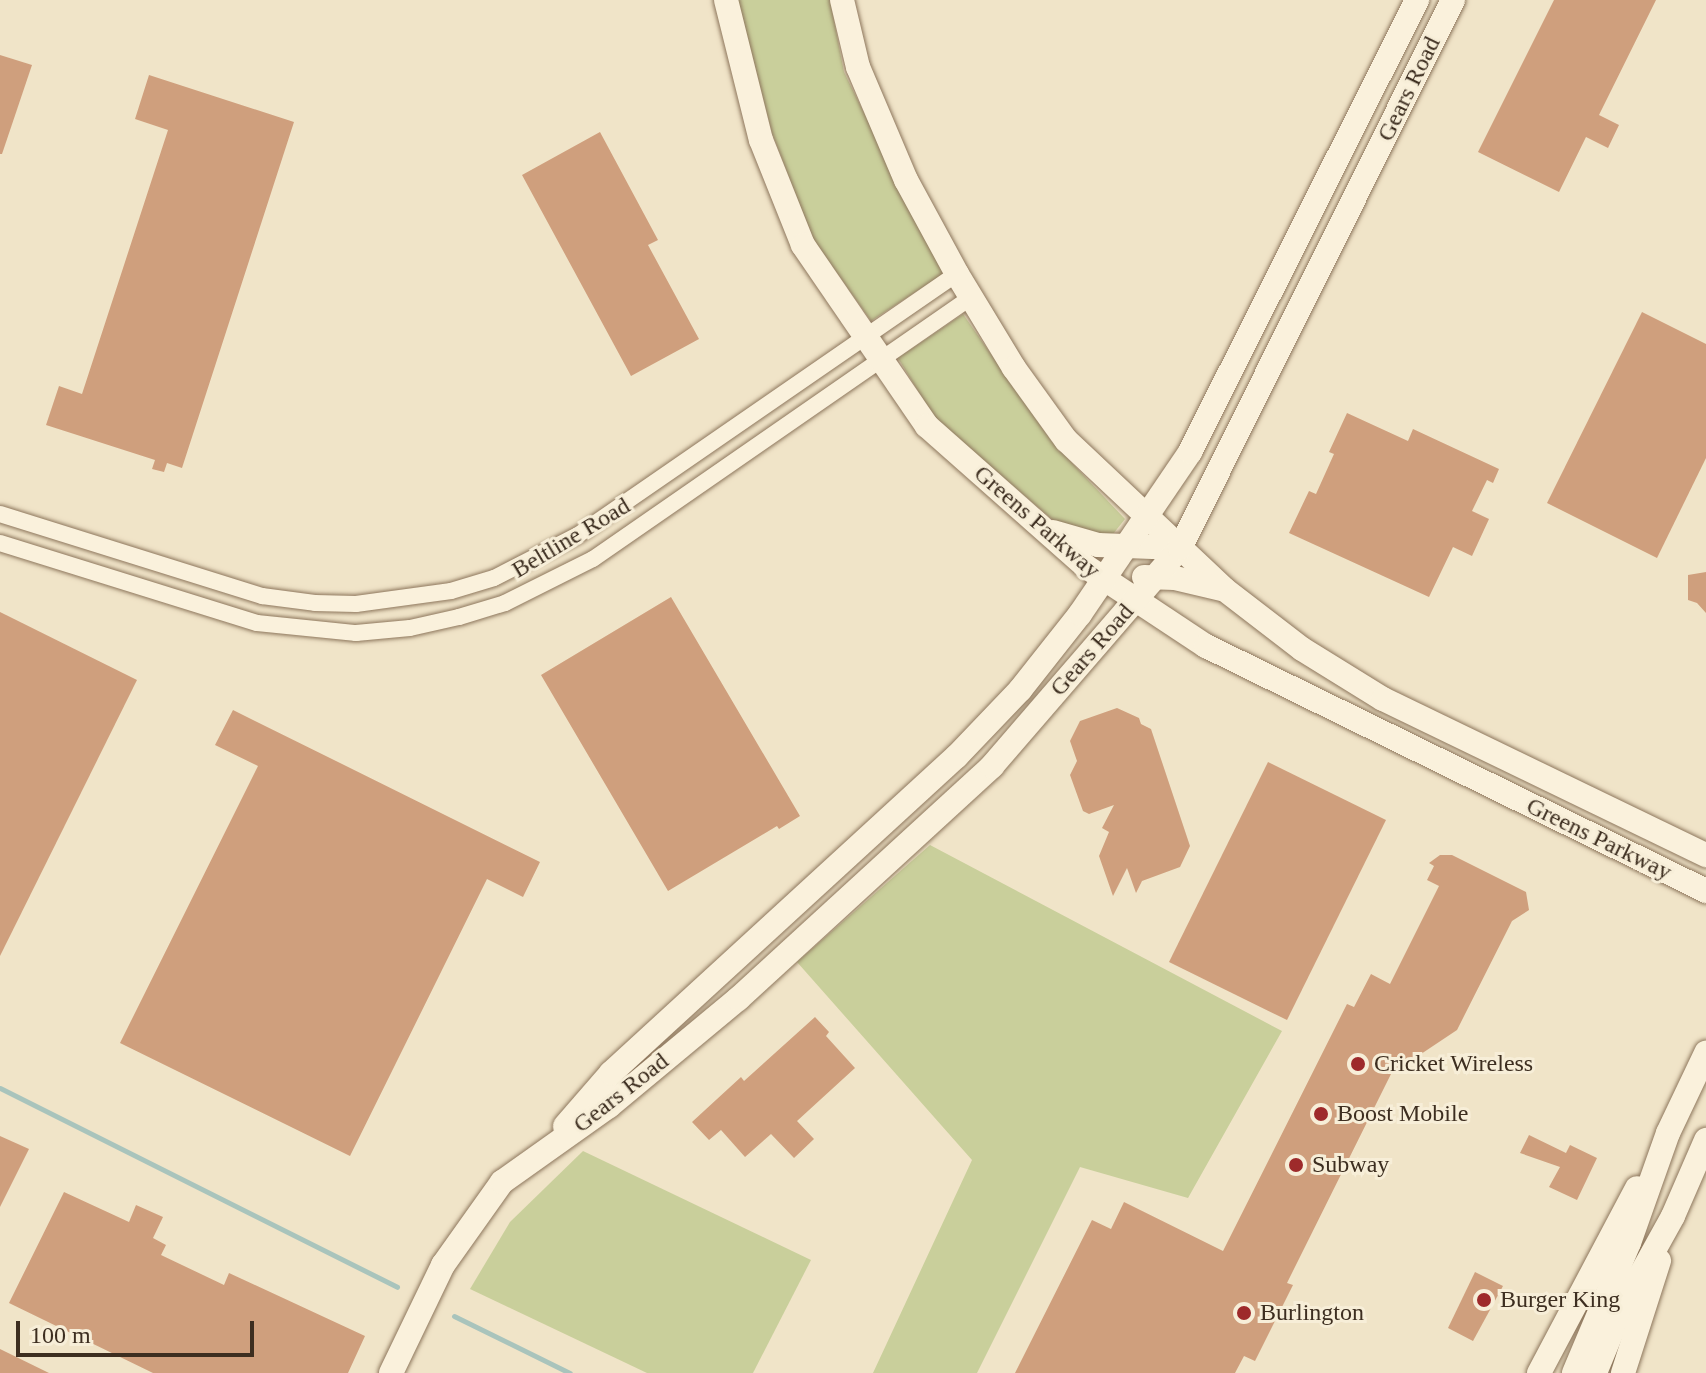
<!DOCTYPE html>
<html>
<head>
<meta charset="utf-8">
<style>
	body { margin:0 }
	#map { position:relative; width:1706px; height:1373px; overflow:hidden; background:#f0e4c8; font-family:Georgia,serif }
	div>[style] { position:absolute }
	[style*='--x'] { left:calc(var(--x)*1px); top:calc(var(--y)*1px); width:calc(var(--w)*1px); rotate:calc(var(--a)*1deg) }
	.green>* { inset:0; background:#c9cf9b }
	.stream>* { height:5px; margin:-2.5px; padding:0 2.5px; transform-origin:2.5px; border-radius:2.5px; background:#a9c4bc }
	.building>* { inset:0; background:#cf9f7d }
	.roads { filter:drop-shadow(0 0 2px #8d765c) drop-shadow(0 0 2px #8d765c) }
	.street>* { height:16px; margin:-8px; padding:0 8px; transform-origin:8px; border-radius:8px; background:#faf1dc }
	.secondary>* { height:24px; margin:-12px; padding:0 12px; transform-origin:12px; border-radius:12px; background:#faf1dc }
	.dots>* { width:22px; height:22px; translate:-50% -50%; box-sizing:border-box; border:4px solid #f7eed8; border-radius:50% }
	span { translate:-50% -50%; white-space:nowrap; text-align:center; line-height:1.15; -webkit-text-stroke:6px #f7eed8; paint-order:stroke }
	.street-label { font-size:24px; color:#3d2e20 }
	.poi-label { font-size:24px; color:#3d2e20 }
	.left { translate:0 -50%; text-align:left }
	.scale { position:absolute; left:16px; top:1321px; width:238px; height:36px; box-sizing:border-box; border:4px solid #3d2e20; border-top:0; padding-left:10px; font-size:24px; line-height:28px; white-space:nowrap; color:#3d2e20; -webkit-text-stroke:6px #f7eed8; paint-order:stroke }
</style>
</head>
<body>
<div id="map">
	<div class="green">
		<div style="clip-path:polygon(738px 0,830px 0,844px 72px,943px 274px,871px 321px,813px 239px,772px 133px)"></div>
		<div style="clip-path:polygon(963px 314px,1052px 442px,1125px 519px,1109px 539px,1060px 526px,935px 419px,898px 358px)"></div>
		<div style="clip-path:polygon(930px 845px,1282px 1031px,1188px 1198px,1080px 1167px,977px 1373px,873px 1373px,972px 1160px,797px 962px)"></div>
		<div style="clip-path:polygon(583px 1151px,811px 1260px,753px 1373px,647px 1373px,470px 1289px,510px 1222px)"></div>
	</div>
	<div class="stream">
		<div style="--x:0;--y:1088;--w:444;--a:26.6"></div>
		<div style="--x:454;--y:1316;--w:129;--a:26.2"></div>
	</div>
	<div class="building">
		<div style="clip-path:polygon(1554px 0,1656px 0,1599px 115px,1619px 125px,1608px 148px,1586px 137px,1559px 192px,1478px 152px)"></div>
		<div style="clip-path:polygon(0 55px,32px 65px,2px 154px,0 154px)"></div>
		<div style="clip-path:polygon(149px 75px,294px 122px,182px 468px,167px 463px,164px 472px,152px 469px,155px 460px,46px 425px,59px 386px,82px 394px,168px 130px,135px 119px)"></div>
		<div style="clip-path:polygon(600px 132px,658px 240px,648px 245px,699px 339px,631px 376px,522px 175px)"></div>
		<div style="clip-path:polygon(1642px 312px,1706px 344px,1706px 458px,1657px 558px,1547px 503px)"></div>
		<div style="clip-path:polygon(1347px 413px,1408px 441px,1413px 429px,1499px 469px,1493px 483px,1487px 480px,1472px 511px,1489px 519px,1472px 556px,1453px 547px,1429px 597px,1289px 533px,1309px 491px,1316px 494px,1334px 454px,1329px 452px)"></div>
		<div style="clip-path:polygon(1706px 572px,1706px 613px,1697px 603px,1688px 600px,1688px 575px)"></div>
		<div style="clip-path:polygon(671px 597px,800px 816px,779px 829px,777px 826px,668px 891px,541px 675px)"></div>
		<div style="clip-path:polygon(0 612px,137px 680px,0 956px)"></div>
		<div style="clip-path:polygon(1117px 708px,1139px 718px,1141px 724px,1151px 729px,1190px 846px,1180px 867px,1142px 881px,1136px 893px,1127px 868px,1113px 896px,1099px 856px,1109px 832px,1102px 828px,1114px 805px,1089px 814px,1083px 811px,1070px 775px,1077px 761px,1070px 741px,1080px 721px)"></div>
		<div style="clip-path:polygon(233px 710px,540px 862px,523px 897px,487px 879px,350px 1156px,120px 1043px,258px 766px,215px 745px)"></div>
		<div style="clip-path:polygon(1268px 762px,1386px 820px,1287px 1020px,1169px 962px)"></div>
		<div style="clip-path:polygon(1440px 855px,1452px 855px,1526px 892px,1529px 910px,1512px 921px,1457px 1030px,1391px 1074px,1287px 1283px,1293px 1285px,1255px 1361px,1244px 1356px,1235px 1373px,1015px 1373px,1092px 1220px,1111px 1229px,1124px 1202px,1223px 1251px,1347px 1004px,1354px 1007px,1371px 974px,1390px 984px,1439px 886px,1427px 880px,1434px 866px,1429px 863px)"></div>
		<div style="clip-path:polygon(815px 1017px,829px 1032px,826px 1036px,855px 1068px,797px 1121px,814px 1139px,794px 1158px,771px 1134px,745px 1157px,721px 1130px,709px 1140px,692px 1122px,741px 1077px,744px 1081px)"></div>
		<div style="clip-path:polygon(1529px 1135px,1566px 1153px,1570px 1145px,1597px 1158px,1577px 1200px,1549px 1187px,1560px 1167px,1520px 1153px)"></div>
		<div style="clip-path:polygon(0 1136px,29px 1149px,0 1207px)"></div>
		<div style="clip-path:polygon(64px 1192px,129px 1222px,136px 1205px,163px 1217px,153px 1238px,166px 1245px,161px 1255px,224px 1285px,229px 1273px,365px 1336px,348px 1373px,153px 1373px,9px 1303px)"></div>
		<div style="clip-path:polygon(1475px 1272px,1503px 1286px,1473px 1341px,1448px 1328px)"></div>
		<div style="clip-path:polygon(0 1349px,49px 1373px,0 1373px)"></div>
	</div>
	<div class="roads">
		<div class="street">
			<div style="--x:0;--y:514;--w:275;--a:17.4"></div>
			<div style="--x:262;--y:596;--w:53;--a:7.5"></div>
			<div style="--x:315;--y:603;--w:41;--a:1.4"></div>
			<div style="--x:356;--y:604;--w:96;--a:-7.8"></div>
			<div style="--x:451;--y:591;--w:45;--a:-16.8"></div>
			<div style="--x:494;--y:578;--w:94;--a:-27.1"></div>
			<div style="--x:578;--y:535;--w:460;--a:-34.6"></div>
			<div style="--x:0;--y:543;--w:269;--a:17.3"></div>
			<div style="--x:257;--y:623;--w:100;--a:5.8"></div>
			<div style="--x:356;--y:633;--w:54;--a:-5.3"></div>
			<div style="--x:410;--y:628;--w:50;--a:-12.7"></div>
			<div style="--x:459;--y:617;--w:48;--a:-16.9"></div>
			<div style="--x:505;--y:603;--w:98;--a:-26.6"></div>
			<div style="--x:593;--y:559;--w:460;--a:-34.7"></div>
		</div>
		<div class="secondary">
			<div style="--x:726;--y:0;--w:144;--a:76"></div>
			<div style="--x:761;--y:140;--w:113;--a:68.2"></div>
			<div style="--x:803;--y:245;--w:219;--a:55.6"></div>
			<div style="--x:927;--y:426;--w:211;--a:41.5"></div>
			<div style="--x:1085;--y:566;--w:145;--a:33.5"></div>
			<div style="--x:1206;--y:646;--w:557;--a:26.1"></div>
			<div style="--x:842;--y:0;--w:69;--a:76.6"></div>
			<div style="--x:858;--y:67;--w:123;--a:67"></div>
			<div style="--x:906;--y:180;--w:107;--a:61.5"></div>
			<div style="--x:957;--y:274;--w:110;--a:58.8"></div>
			<div style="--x:1014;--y:368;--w:89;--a:54.2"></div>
			<div style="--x:1066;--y:440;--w:217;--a:43.3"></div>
			<div style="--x:1224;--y:589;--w:98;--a:37.6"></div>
			<div style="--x:1302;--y:649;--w:95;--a:31.7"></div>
			<div style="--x:1383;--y:699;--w:359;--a:25.8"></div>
			<div style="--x:1053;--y:532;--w:47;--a:16.1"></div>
			<div style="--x:1098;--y:545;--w:82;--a:2.1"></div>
			<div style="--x:1144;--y:577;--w:31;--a:2"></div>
			<div style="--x:1175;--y:578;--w:48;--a:13.2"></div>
			<div style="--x:565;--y:1126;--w:70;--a:-49"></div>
			<div style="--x:611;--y:1073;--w:468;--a:-42.5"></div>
			<div style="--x:956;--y:757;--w:93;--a:-46.3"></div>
			<div style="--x:1020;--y:690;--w:97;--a:-51.7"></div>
			<div style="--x:1080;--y:614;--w:196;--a:-55.8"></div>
			<div style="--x:1190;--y:452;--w:506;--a:-63.33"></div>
			<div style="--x:391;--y:1373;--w:120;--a:-64.3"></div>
			<div style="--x:443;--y:1265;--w:102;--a:-54.6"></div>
			<div style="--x:502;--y:1182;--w:131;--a:-35.4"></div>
			<div style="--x:609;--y:1106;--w:168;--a:-39.7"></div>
			<div style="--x:738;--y:999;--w:345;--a:-42.5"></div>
			<div style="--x:992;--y:766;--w:288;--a:-49.2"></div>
			<div style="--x:1180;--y:548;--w:612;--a:-63.52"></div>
			<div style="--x:1539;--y:1373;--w:209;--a:-62.1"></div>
			<div style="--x:1574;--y:1373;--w:141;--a:-67.1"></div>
			<div style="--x:1629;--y:1243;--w:117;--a:-70.5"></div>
			<div style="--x:1668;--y:1133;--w:89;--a:-64.6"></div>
			<div style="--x:1595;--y:1373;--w:68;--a:-67.6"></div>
			<div style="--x:1621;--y:1310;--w:107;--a:-61"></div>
			<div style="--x:1673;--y:1216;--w:83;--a:-66.5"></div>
			<div style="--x:1623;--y:1373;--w:118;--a:-72.2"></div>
		</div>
	</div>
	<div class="dots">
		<div style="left:1358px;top:1064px;background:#9e2a2b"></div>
		<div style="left:1321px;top:1114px;background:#9e2a2b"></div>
		<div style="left:1296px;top:1165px;background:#9e2a2b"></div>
		<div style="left:1484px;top:1300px;background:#9e2a2b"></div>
		<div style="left:1244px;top:1313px;background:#9e2a2b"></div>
	</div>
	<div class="street-label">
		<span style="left:1409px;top:89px;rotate:-64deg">Gears Road</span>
		<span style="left:1037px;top:522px;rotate:41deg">Greens Parkway</span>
		<span style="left:571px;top:538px;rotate:-31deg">Beltline Road</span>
		<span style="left:1092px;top:650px;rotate:-49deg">Gears Road</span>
		<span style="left:1599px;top:839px;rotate:26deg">Greens Parkway</span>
		<span style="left:621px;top:1093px;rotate:-38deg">Gears Road</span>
	</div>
	<div class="poi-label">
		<span class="left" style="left:1374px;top:1064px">Cricket Wireless</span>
		<span class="left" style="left:1337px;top:1114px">Boost Mobile</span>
		<span class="left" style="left:1312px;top:1165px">Subway</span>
		<span class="left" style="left:1500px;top:1300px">Burger King</span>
		<span class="left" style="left:1260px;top:1313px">Burlington</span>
	</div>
	<div class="scale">100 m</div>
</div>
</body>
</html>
